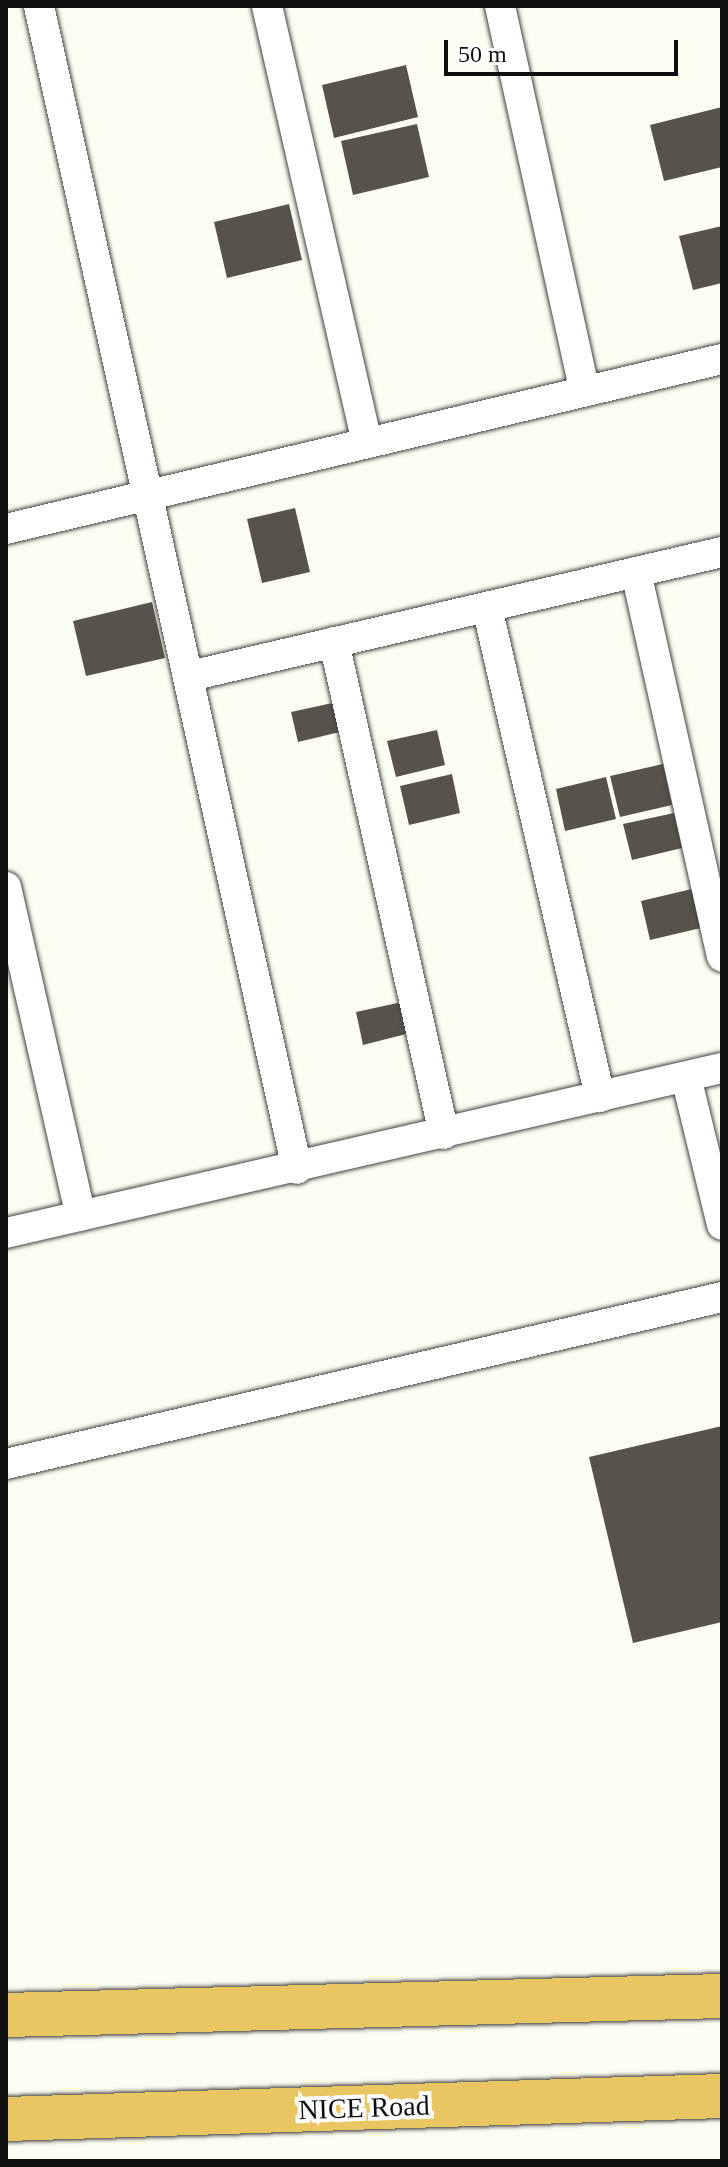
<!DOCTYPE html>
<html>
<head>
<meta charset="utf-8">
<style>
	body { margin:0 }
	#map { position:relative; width:728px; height:2167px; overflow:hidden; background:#fdfef2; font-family:"Times New Roman",serif }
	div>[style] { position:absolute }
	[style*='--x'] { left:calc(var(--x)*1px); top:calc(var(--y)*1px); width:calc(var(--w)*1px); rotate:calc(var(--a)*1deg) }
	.building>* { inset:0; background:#57534c }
	.roads { filter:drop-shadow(0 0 2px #424242) drop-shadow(0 0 2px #424242) }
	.minor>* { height:30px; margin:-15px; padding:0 15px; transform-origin:15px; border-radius:15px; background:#fff }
	.motorway>* { height:44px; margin:-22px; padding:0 22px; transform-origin:22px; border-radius:22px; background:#eac663 }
	span { translate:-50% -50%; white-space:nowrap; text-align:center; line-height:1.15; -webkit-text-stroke:8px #fff; paint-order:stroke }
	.street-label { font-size:28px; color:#0f0f0f }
	.frame { position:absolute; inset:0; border:8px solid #0f0f0f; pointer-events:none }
	.scale { position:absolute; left:444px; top:40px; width:234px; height:36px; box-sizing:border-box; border:4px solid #0f0f0f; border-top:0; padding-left:10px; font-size:24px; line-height:28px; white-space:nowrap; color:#0f0f0f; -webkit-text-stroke:6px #fff; paint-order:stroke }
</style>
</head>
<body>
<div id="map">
	<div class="building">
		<div style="clip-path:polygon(406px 65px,418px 117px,334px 138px,322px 85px)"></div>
		<div style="clip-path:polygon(722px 107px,722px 167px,664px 181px,650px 125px)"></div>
		<div style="clip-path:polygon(417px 124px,429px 177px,353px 195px,341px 141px)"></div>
		<div style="clip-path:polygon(289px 204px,302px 260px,227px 278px,214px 222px)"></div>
		<div style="clip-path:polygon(722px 226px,722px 283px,693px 290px,679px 236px)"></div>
		<div style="clip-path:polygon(295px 508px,310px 572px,262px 583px,247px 519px)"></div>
		<div style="clip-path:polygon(152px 602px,165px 658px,86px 676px,73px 621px)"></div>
		<div style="clip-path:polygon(337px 702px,344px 731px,298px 742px,291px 712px)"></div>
		<div style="clip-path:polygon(437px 730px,445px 765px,396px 777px,387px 741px)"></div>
		<div style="clip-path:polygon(663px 764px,672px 805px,620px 817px,610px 776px)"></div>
		<div style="clip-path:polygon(452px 774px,460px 813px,409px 825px,400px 786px)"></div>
		<div style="clip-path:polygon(606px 777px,616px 819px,565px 831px,556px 789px)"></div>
		<div style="clip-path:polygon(674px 813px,682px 848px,632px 860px,623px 824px)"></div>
		<div style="clip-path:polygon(696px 888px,705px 927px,650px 940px,641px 901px)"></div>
		<div style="clip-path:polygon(402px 1002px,410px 1033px,363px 1045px,356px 1012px)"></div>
		<div style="clip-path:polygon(722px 1426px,722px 1622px,633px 1643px,589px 1457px)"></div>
	</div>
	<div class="roads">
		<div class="minor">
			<div style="--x:39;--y:6;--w:1191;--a:77.49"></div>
			<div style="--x:267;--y:6;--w:448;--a:77.1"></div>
			<div style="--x:500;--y:6;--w:394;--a:77.6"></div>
			<div style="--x:6;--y:529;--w:736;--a:-13.36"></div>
			<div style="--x:636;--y:572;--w:394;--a:77.4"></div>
			<div style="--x:487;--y:607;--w:503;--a:77.01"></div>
			<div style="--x:334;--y:642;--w:504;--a:77.4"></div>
			<div style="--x:190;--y:676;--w:546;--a:-13.12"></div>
			<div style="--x:6;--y:887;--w:337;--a:77.2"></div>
			<div style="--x:686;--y:1077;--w:152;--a:76.3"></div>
			<div style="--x:6;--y:1233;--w:735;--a:-12.98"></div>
			<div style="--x:6;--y:1464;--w:735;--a:-13.13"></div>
		</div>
		<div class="motorway">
			<div style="--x:6;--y:2015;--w:716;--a:-1.52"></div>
			<div style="--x:6;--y:2119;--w:716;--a:-1.84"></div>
		</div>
	</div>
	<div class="street-label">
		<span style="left:364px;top:2108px;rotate:-2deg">NICE Road</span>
	</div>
	<div class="frame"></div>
	<div class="scale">50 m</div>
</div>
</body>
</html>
